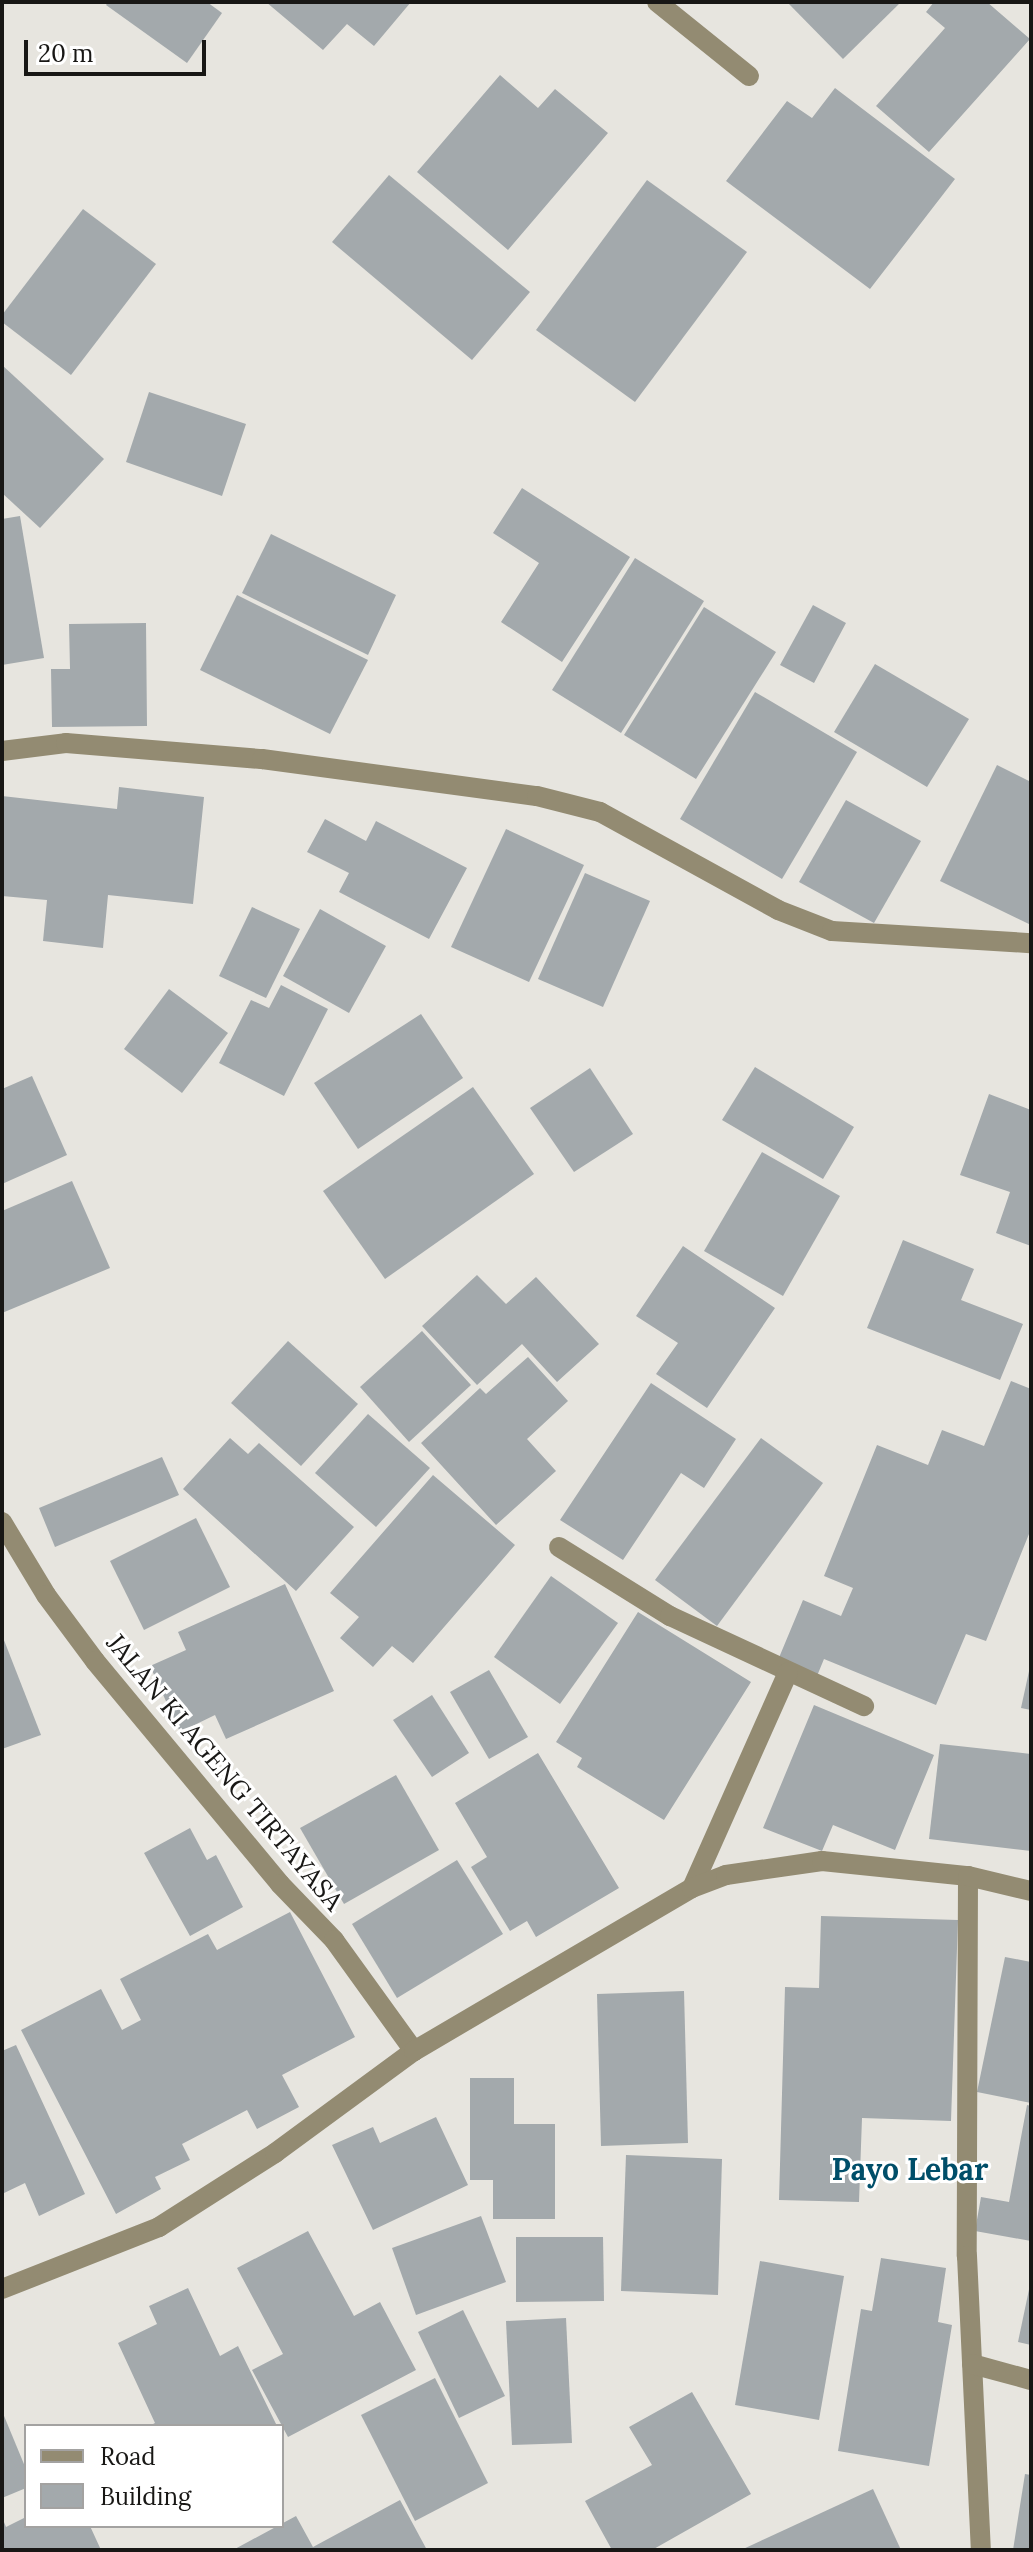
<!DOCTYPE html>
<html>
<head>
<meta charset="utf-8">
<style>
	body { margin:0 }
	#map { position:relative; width:1033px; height:2552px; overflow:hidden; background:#e7e5df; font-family:Lora,serif }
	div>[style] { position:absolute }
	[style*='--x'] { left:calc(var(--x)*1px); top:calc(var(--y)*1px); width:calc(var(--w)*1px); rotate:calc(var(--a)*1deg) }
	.building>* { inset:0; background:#a3a9ac }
	.minor>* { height:20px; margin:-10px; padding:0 10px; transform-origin:10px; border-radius:10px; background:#938b72 }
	span { translate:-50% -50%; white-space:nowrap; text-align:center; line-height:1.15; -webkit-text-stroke:6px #fff; paint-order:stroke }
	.street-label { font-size:26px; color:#181715 }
	.quarter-label { font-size:30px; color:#004e69; font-weight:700 }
	.frame { position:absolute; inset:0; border:4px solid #181715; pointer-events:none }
	.legend { position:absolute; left:24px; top:2424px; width:260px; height:104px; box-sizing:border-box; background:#fff; border:2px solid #a3a2a1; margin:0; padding:10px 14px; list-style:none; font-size:24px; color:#181715 }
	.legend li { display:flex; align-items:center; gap:16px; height:40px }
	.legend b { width:40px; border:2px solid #a3a2a1 }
	.scale { position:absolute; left:24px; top:40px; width:182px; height:36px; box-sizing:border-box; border:4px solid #181715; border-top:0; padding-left:10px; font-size:24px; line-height:28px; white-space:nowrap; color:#181715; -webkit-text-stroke:6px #fff; paint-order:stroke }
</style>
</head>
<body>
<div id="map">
	<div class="building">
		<div style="clip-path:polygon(108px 2px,207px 2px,222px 13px,187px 63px,106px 5px)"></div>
		<div style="clip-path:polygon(266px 2px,411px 2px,374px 46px,347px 24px,323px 50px)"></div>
		<div style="clip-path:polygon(787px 2px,901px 2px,843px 59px)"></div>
		<div style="clip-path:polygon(934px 2px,987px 2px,1030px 39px,929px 152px,876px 106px,945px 28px,926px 12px)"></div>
		<div style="clip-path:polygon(500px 75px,538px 108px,555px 89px,608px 133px,508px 250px,417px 172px)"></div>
		<div style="clip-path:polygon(835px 88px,955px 179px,870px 289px,726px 181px,787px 101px,812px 118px)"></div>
		<div style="clip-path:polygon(389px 175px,530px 292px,472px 360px,332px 242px)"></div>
		<div style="clip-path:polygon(647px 180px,747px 252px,635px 402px,536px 330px)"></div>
		<div style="clip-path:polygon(83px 209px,156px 264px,71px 375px,2px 322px,2px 315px)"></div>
		<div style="clip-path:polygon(2px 365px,104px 459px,40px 528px,2px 493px)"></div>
		<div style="clip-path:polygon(149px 392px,246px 424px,222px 496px,126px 462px)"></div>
		<div style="clip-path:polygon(522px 488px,630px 557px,562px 662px,501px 622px,539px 563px,493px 533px)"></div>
		<div style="clip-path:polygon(20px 516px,44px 658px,2px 665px,2px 519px)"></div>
		<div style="clip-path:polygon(271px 534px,396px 595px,368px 655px,242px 593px)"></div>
		<div style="clip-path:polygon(635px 558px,704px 601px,621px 733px,552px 690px)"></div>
		<div style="clip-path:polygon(237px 595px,368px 660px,330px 734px,200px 670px)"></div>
		<div style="clip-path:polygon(813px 605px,846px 623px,814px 683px,780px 665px)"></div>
		<div style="clip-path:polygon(704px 607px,776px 652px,696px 779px,624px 735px)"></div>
		<div style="clip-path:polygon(146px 623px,147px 726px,52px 727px,51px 669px,70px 669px,69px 624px)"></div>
		<div style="clip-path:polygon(875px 664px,969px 719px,927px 787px,834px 732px)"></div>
		<div style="clip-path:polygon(755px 692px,857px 752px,782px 879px,680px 819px)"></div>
		<div style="clip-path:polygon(997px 765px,1031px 782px,1031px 925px,940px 881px)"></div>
		<div style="clip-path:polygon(119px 787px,204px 797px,193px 904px,108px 895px,103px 948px,43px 941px,47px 900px,2px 896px,2px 796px,117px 809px)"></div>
		<div style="clip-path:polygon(846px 800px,921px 841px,874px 923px,799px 882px)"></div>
		<div style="clip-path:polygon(325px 819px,366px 841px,376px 821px,467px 868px,429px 939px,339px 892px,349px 873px,307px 852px)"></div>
		<div style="clip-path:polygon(506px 829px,584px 865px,529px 982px,451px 947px)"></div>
		<div style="clip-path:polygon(585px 873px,650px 901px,603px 1007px,538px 979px)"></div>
		<div style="clip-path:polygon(252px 907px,300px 929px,266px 998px,219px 976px)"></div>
		<div style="clip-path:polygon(320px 909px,386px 946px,349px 1013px,283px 976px)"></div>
		<div style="clip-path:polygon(281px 985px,328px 1009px,284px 1096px,219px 1063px,251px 1000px,269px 1008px)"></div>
		<div style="clip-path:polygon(169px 989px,228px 1033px,182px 1093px,124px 1049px)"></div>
		<div style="clip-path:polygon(421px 1014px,463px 1078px,358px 1149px,314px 1083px)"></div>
		<div style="clip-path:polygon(755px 1067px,854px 1127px,823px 1179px,722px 1120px)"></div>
		<div style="clip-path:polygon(590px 1068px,633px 1134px,574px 1172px,530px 1108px)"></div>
		<div style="clip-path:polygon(32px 1076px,67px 1155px,2px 1184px,2px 1089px)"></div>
		<div style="clip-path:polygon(473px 1087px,534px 1174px,385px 1279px,323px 1191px)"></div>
		<div style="clip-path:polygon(989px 1094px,1031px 1110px,1031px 1246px,996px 1233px,1010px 1192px,960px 1175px)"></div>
		<div style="clip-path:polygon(762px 1152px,840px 1196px,783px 1296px,704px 1251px)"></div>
		<div style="clip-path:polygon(72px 1181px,110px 1268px,2px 1313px,2px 1211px)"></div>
		<div style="clip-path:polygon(903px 1240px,974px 1269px,961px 1300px,1023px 1324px,1000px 1380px,867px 1328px)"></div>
		<div style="clip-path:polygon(683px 1246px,775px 1308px,707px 1408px,656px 1374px,678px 1343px,636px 1316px)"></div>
		<div style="clip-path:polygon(477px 1275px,506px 1304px,536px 1277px,599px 1344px,557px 1382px,522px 1344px,477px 1385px,422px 1326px)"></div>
		<div style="clip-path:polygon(422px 1331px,471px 1385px,409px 1442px,360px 1387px)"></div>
		<div style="clip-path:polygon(288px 1341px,358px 1404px,301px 1466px,231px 1403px)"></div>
		<div style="clip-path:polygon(528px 1357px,568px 1401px,527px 1439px,556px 1471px,496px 1525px,421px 1443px,480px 1388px,486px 1394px)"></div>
		<div style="clip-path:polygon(1011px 1381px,1031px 1389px,1031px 1529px,986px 1641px,966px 1634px,936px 1705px,824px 1659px,817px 1676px,778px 1660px,803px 1600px,841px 1616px,853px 1588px,824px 1576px,877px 1445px,928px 1465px,942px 1430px,984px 1446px)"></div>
		<div style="clip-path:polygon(651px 1383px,736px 1439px,704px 1488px,681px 1473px,623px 1560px,560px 1520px)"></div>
		<div style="clip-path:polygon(368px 1414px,430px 1468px,376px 1527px,315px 1473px)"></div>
		<div style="clip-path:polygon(230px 1438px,248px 1454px,259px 1443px,354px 1527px,296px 1591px,183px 1489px)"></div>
		<div style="clip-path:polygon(761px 1438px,823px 1483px,717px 1626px,655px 1580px)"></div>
		<div style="clip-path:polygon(162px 1457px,179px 1495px,55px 1547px,39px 1508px)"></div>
		<div style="clip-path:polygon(433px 1475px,515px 1545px,413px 1663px,392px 1646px,373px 1667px,340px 1638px,359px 1617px,330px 1593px)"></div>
		<div style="clip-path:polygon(196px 1518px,230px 1587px,144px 1630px,110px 1561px)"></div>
		<div style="clip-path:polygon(551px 1576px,618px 1623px,560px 1704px,494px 1657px)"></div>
		<div style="clip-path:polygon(285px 1584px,334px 1691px,226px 1739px,215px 1715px,180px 1732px,150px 1666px,186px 1650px,178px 1632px)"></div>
		<div style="clip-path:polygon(638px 1612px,751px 1682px,664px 1820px,577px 1767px,582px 1758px,556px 1742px)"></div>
		<div style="clip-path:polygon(2px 1635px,41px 1735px,2px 1749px)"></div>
		<div style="clip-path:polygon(1031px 1662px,1031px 1710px,1021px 1708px)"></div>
		<div style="clip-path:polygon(489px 1670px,528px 1737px,489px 1759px,450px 1692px)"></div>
		<div style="clip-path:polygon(432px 1695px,469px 1753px,432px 1777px,393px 1720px)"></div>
		<div style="clip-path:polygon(814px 1705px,934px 1755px,895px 1850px,833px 1825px,822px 1851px,763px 1828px)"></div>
		<div style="clip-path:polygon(940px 1744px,1031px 1754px,1031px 1851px,929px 1839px)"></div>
		<div style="clip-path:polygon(538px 1753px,619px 1888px,536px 1937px,527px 1921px,510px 1931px,471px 1867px,487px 1857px,455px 1803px)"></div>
		<div style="clip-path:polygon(396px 1775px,439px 1850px,344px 1904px,300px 1828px)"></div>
		<div style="clip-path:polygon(190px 1828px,207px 1860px,216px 1855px,243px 1907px,190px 1936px,144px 1853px)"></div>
		<div style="clip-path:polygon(457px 1860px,503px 1934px,397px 1998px,352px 1924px)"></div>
		<div style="clip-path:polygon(290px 1912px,355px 2037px,282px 2075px,299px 2107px,257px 2129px,247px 2110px,182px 2144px,190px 2160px,155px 2177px,161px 2189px,116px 2214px,21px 2030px,101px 1989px,122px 2030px,141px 2020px,120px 1979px,208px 1934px,217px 1950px)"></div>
		<div style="clip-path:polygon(821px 1916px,958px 1920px,951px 2121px,862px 2118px,859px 2202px,779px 2200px,785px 1987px,819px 1988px)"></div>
		<div style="clip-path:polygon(1005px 1957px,1031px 1962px,1031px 2103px,977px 2092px)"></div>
		<div style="clip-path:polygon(684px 1991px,688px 2143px,601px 2146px,597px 1994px)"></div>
		<div style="clip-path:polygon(16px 2045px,85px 2194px,39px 2216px,25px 2183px,2px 2194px,2px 2051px)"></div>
		<div style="clip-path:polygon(470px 2078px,514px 2078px,514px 2124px,555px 2124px,555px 2219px,493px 2219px,493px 2180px,470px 2180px)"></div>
		<div style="clip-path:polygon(1027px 2105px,1031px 2106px,1031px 2241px,975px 2231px,981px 2197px,1009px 2202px)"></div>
		<div style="clip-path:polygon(436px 2117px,468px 2185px,373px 2230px,332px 2145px,373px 2127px,380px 2143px)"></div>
		<div style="clip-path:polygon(626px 2155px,722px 2159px,718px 2295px,621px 2291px)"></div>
		<div style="clip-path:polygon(481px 2216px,506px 2282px,416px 2315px,392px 2248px)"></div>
		<div style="clip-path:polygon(308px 2231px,354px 2316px,380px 2302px,416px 2370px,288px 2437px,252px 2370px,283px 2354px,237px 2268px)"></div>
		<div style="clip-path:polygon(516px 2237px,603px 2237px,604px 2301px,516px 2302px)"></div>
		<div style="clip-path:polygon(881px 2258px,946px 2268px,938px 2322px,952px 2325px,929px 2466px,838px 2451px,861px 2309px,872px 2311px)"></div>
		<div style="clip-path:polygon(760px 2261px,844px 2276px,819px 2420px,735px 2405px)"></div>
		<div style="clip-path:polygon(1031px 2280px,1031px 2345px,1018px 2342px)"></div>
		<div style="clip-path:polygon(188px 2288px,220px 2356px,238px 2346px,277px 2426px,149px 2426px,155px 2423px,118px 2343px,157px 2324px,149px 2306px)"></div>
		<div style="clip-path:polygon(463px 2310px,505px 2396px,459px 2418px,418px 2332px)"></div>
		<div style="clip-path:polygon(566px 2318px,572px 2443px,512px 2445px,506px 2321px)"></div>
		<div style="clip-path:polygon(435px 2378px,488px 2483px,415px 2521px,361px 2415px)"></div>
		<div style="clip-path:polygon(692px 2392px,751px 2494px,652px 2550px,612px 2550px,585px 2501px,652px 2465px,629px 2427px)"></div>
		<div style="clip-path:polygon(2px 2411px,26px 2469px,26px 2488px,2px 2498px)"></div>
		<div style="clip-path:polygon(1025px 2474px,1031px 2475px,1031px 2550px,1013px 2550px)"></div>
		<div style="clip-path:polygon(873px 2489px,901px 2550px,741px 2550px)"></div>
		<div style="clip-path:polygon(400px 2500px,427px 2550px,233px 2550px,296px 2516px,313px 2547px)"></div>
		<div style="clip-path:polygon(2px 2517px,6px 2527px,26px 2517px,26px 2526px,90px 2526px,101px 2550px,2px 2550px)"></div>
	</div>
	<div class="minor">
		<div style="--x:657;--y:2;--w:118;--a:38.8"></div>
		<div style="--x:2;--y:751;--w:64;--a:-7.1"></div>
		<div style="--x:66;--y:743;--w:197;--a:4.7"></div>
		<div style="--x:262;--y:759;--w:277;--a:7.7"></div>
		<div style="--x:537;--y:796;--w:65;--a:14.3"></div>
		<div style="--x:600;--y:812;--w:203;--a:28.8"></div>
		<div style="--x:778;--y:910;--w:58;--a:21.3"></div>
		<div style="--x:832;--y:931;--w:199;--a:3.5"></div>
		<div style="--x:2;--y:1522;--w:85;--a:58.9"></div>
		<div style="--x:46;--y:1595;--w:82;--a:53.4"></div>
		<div style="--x:95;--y:1661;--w:290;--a:50.3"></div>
		<div style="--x:280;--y:1884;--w:78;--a:46"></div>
		<div style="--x:334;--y:1940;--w:137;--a:54.2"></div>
		<div style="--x:559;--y:1547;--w:131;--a:31.9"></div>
		<div style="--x:670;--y:1616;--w:214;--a:24.9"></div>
		<div style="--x:968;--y:1876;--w:380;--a:90.2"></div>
		<div style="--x:967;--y:2256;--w:294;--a:87.3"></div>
		<div style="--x:692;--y:1888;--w:236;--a:-66"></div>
		<div style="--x:2;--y:2289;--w:169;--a:-21.5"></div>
		<div style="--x:159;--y:2227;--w:138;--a:-32.5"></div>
		<div style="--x:275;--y:2153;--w:172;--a:-36.3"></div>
		<div style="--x:414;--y:2051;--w:322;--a:-30.4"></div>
		<div style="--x:692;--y:1888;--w:36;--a:-21"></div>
		<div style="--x:726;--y:1875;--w:97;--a:-8.3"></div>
		<div style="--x:822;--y:1861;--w:147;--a:5.9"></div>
		<div style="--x:968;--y:1876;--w:65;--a:13.4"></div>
		<div style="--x:972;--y:2364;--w:61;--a:15.2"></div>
	</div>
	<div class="street-label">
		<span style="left:225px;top:1772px;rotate:50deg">JALAN KI AGENG TIRTAYASA</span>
	</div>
	<div class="quarter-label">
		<span style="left:910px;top:2169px">Payo Lebar</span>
	</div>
	<div class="frame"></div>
	<ul class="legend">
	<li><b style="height:10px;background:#938b72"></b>Road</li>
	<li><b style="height:22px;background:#a3a9ac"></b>Building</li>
	</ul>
	<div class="scale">20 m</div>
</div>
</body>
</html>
